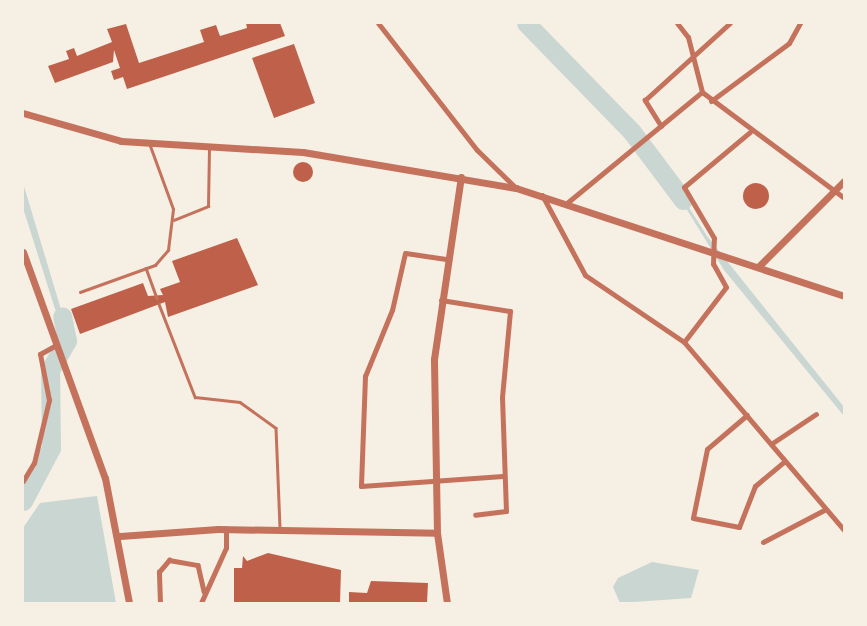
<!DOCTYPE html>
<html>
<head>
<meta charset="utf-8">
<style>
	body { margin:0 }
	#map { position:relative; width:867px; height:626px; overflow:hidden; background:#f6efe4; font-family:"IBM Plex Sans",sans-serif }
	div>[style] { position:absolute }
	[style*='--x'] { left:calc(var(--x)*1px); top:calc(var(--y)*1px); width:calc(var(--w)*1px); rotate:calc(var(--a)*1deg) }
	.water>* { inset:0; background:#c9d6d2 }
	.river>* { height:19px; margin:-9.5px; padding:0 9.5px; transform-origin:9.5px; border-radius:9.5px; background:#c9d6d2 }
	.building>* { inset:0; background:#bf614a }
	.round { border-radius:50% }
	.service>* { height:2.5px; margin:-1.25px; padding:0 1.25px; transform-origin:1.25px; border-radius:1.25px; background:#c5725c }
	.pedestrian>* { height:4.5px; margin:-2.25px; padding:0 2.25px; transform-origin:2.25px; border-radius:2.25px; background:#c5725c }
	.minor>* { height:5px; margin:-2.5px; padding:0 2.5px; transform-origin:2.5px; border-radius:2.5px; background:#c5725c }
	.tertiary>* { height:7px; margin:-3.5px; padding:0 3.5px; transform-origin:3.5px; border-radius:3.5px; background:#c5725c }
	span { translate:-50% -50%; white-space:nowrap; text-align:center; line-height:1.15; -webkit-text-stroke:5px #f6efe4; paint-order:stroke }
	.frame { position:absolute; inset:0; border:24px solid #f6efe4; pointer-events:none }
</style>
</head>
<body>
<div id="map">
	<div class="water">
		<div style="clip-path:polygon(520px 23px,531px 23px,609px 98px,662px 165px,707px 236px,844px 407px,844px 416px,724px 270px,673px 187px,614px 112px)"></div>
		<div style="clip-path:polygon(23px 183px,69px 336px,53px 371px,57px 425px,44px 469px,23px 507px,49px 430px,48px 371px,63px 334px,23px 208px)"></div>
		<div style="clip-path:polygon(97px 496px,116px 603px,23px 603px,23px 528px,40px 503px)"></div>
		<div style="clip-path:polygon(652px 562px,699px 570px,691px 598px,620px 603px,613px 587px,618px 578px)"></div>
	</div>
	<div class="river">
		<div style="--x:526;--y:23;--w:152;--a:45.8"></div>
		<div style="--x:632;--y:132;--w:85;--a:53.1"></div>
		<div style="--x:23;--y:501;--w:60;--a:-62.2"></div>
		<div style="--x:51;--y:448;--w:78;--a:-90.7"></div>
		<div style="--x:50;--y:370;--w:34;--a:-60"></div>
		<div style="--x:67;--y:341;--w:25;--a:-101"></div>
	</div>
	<div class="building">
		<div style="clip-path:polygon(246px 23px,280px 23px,285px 36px,127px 89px,123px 77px,114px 80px,111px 71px,120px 68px,114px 50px,113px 62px,55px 83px,48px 66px,69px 59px,66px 51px,74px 48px,77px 56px,112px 42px,107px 29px,126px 24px,139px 63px,204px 42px,200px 30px,216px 25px,220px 36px,247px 28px)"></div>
		<div style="clip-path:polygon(294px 44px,315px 103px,274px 118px,252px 58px)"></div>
		<div class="round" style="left:293px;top:162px;width:20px;height:20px"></div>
		<div class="round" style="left:743px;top:183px;width:26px;height:26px"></div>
		<div style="clip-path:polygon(237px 238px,258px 285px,168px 317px,165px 302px,80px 334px,71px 309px,143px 283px,148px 296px,163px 295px,160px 289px,180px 282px,172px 261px)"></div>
		<div style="clip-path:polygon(268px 553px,341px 570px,340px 603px,234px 603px,234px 568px,242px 568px,243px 556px,247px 561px)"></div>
		<div style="clip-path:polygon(371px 581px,428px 583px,427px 603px,349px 603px,349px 592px,367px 593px)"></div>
	</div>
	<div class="service">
		<div style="--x:174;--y:220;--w:37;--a:-22"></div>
		<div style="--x:208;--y:206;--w:57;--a:-89"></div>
		<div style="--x:146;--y:268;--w:32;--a:70"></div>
		<div style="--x:80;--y:292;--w:80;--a:-19.8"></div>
		<div style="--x:155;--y:265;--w:20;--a:-49"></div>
		<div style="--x:168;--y:250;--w:41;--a:-83"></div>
		<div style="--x:173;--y:209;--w:67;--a:-110.1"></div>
		<div style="--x:159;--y:304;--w:100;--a:68.8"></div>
		<div style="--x:195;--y:397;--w:45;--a:6.3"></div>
		<div style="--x:240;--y:402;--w:44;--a:35.8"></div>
		<div style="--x:276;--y:428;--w:101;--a:87.7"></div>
	</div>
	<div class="pedestrian">
		<div style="--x:160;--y:603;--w:31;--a:-92"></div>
		<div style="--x:159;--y:572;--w:16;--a:-50"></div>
		<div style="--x:169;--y:560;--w:29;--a:10"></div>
		<div style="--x:198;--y:565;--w:27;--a:77"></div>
		<div style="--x:201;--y:603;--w:60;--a:-65.6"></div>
		<div style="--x:226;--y:548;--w:19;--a:-90"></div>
	</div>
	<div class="minor">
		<div style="--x:378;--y:23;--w:161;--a:52.1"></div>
		<div style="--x:477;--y:150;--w:54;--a:44.3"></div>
		<div style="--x:677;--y:23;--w:18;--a:52"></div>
		<div style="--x:688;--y:37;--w:57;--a:75.7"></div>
		<div style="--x:702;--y:92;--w:177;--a:36.7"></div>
		<div style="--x:711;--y:101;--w:97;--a:-36.6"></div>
		<div style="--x:789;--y:43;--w:23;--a:-61"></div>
		<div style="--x:661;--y:126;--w:31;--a:-122"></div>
		<div style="--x:645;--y:100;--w:115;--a:-42.2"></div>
		<div style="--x:542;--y:195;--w:91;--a:61.7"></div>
		<div style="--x:585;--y:275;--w:120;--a:34.1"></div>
		<div style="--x:684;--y:342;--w:247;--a:49.6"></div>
		<div style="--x:568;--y:202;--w:173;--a:-39.4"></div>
		<div style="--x:446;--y:259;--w:41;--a:-171.7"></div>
		<div style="--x:405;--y:253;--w:58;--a:102.8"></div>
		<div style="--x:392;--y:310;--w:71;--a:112.2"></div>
		<div style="--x:365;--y:376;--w:110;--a:92.1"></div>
		<div style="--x:361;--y:486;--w:142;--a:-4"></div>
		<div style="--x:441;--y:300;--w:70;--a:9.1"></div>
		<div style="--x:510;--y:311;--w:86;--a:95.3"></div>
		<div style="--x:502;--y:397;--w:114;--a:88"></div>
		<div style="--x:506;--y:511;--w:31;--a:173"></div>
		<div style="--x:684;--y:342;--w:69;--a:-52.6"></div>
		<div style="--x:726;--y:287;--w:26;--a:-119"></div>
		<div style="--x:713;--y:264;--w:26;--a:-88"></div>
		<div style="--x:714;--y:238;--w:59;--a:-120.5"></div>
		<div style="--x:684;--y:187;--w:86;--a:-39.8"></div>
		<div style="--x:747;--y:415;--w:52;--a:139.6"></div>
		<div style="--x:707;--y:449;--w:70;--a:101.5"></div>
		<div style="--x:693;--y:518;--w:47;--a:11.1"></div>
		<div style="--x:739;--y:527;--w:44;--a:-68.7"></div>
		<div style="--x:755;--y:486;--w:38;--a:-40"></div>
		<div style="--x:771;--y:444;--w:54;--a:-33.7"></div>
		<div style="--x:23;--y:481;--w:21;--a:-59"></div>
		<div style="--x:34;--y:463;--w:65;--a:-76.6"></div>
		<div style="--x:49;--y:400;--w:47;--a:-101.1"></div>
		<div style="--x:40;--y:354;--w:18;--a:-29"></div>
		<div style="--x:763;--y:542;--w:69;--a:-27.7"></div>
	</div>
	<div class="tertiary">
		<div style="--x:23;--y:113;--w:102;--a:15.9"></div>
		<div style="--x:121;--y:141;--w:182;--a:3.5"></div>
		<div style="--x:303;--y:152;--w:216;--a:9.6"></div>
		<div style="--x:516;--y:188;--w:345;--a:18.2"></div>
		<div style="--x:23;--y:252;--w:240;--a:70.1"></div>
		<div style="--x:105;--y:478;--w:127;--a:79.1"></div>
		<div style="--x:759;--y:266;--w:120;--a:-45"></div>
		<div style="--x:437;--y:533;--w:174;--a:-91"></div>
		<div style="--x:434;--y:359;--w:184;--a:-81.6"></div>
		<div style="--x:120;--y:536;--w:98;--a:-4.1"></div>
		<div style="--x:218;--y:529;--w:219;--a:1"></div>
		<div style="--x:437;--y:533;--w:71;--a:81.9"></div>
	</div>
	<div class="frame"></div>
</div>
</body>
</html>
